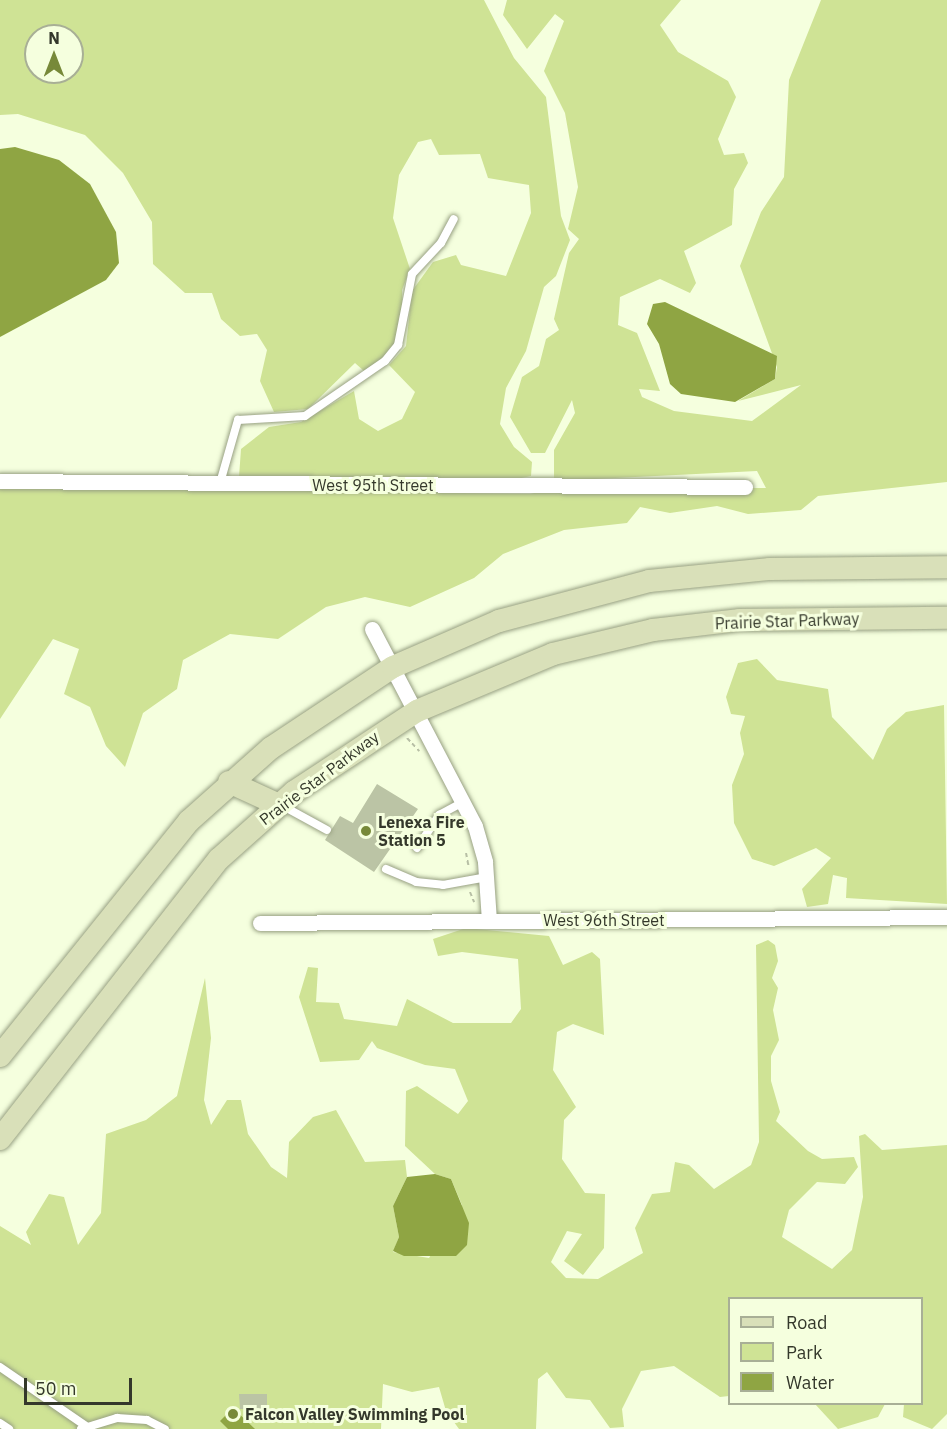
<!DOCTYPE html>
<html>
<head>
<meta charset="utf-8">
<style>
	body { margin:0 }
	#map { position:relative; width:947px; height:1429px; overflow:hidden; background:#f5ffde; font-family:"IBM Plex Sans",sans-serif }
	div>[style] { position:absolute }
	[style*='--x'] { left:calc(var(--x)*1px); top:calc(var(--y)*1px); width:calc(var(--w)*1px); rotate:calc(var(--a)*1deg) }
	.green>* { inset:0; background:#cfe395 }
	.water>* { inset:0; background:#8fa543 }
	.building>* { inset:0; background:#bbc4a5 }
	.path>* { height:2px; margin-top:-1px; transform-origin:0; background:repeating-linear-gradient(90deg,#b7bfa5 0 4.5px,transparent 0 7.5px) }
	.roads { filter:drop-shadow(0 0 2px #98a183) drop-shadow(0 0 2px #98a183) }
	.lane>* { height:8px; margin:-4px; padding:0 4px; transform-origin:4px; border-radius:4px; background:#fff }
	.street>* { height:15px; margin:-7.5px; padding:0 7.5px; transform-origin:7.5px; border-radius:7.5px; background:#fff }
	.secondary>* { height:22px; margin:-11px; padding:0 11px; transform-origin:11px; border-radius:11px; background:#d9e0b9 }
	.dots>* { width:16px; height:16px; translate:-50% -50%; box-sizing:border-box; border:3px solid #f5ffde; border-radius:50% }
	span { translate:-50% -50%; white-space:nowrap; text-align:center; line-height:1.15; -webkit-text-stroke:6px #f5ffde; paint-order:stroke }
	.street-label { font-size:16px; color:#34382b }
	.poi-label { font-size:16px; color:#34382b; font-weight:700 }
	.left { translate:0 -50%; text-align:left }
	.legend { position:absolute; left:728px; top:1297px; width:195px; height:108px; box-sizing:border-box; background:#f5ffde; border:2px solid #a8af96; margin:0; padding:8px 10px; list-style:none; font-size:18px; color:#34382b }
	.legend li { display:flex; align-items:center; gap:12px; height:30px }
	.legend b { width:30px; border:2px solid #a8af96 }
	.north { position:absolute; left:24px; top:24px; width:60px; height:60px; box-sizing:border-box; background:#f5ffde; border:2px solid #a8af96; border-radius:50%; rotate:0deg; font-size:16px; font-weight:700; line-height:24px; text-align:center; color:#34382b }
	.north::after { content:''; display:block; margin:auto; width:21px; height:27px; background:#778939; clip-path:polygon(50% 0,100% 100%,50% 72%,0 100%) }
	.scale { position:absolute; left:24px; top:1378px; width:108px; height:27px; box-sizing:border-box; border:3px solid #34382b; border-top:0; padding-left:8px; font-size:18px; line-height:21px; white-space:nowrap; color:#34382b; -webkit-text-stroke:4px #f5ffde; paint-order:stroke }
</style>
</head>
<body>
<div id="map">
	<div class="green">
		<div style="clip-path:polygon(evenodd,0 0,484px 0,514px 58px,546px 97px,561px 216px,570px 240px,556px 276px,544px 287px,526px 351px,506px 388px,500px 424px,514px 447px,532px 462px,531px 476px,512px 480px,239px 477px,241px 449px,269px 427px,301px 422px,354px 391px,359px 419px,378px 431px,402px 419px,415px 392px,389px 365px,406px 346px,412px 291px,433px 262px,456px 255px,461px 265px,506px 276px,531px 213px,529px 185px,488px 178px,480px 154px,439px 155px,431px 139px,418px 142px,399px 175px,393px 218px,410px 269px,402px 290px,403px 329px,391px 353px,364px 371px,355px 363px,308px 409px,274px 412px,260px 381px,267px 350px,257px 334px,240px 336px,221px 319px,212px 293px,185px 293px,153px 264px,152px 222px,123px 173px,85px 135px,18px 114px,0 115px,0 0,36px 36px,72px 36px,72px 72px,36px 72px,36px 36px)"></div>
		<div style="clip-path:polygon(507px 0,681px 0,660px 25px,678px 52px,728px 81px,736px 97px,718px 139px,724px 155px,744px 153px,748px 163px,734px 189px,732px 225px,684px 251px,696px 283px,690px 293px,660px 279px,620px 297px,618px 325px,637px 333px,660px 391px,639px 389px,642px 397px,674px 411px,752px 421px,801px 385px,738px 401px,775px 379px,777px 367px,740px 266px,761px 212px,784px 177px,789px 80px,821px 0,947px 0,947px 482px,818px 496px,801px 510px,748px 514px,717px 506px,670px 513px,640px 507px,627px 523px,564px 530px,503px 554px,474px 578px,410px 607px,365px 597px,326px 607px,278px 639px,230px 634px,183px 660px,177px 689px,143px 713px,125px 767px,106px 746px,90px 707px,64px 694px,79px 649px,53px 639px,0 719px,0 487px,530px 494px,555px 488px,766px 488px,757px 471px,554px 481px,554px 450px,575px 413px,572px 400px,545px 453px,531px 453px,510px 417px,522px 377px,539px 366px,546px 339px,559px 330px,554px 319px,569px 253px,579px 239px,568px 229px,578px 187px,565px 113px,544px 71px,564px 21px,555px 14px,527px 49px,503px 15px)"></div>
		<div style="clip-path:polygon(757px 659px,777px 680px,828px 689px,832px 717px,873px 760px,887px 729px,906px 712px,944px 705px,947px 904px,846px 898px,847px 878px,833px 875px,828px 904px,807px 907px,802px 889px,831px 858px,816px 848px,774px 866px,752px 859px,734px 823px,732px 785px,744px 754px,740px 733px,745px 716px,731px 714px,726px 697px,738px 663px)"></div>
		<div style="clip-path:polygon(466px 928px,549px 936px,563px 965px,592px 952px,600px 959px,604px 1035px,573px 1024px,557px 1032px,553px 1070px,576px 1107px,564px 1120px,562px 1159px,585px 1193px,605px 1194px,604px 1248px,583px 1275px,564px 1261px,582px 1234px,567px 1231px,551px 1262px,566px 1278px,598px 1279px,643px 1253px,635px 1228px,652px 1194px,670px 1192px,675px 1162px,689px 1165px,714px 1189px,751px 1165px,759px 1142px,756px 945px,768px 940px,775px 945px,778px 961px,772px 978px,778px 988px,773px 1010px,779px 1040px,771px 1056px,771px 1081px,780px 1112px,776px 1121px,808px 1151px,822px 1159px,854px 1157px,858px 1167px,845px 1184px,817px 1182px,789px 1210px,782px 1237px,832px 1269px,852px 1250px,863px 1197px,859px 1136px,865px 1134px,882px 1150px,947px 1145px,947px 1414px,932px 1429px,903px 1417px,904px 1404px,922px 1404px,922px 1298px,730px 1298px,729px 1396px,720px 1397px,674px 1366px,641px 1371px,622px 1409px,624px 1427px,610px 1428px,590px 1400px,566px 1398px,547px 1372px,538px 1379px,536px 1429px,459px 1429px,446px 1411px,439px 1387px,412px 1392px,383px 1384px,381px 1429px,0 1429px,0 1226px,31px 1245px,26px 1232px,49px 1194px,64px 1197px,78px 1245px,101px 1213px,106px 1134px,146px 1120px,177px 1096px,205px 978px,211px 1038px,204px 1100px,211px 1125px,227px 1100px,241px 1100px,248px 1134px,271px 1167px,287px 1178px,289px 1142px,313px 1117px,336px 1110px,365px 1162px,405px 1160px,407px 1177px,393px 1206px,399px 1237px,393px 1252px,429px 1258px,462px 1205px,451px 1179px,435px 1174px,405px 1146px,406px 1091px,417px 1086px,458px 1114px,468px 1101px,455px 1069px,425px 1065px,377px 1048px,372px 1041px,359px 1060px,320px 1062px,299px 997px,308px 967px,318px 968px,316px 1002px,339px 1003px,344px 1019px,397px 1026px,407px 999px,453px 1023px,511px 1023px,521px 1009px,518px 959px,462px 952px,438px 956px,433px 939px)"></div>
		<div style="clip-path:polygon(815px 1404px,885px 1404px,878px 1417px,838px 1429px)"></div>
	</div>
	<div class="water">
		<div style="clip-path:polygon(15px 147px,59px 160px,90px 184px,116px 232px,119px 263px,106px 280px,0 337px,0 149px)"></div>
		<div style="clip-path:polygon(665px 302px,777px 356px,775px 379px,735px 402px,681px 394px,670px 384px,659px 344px,647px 324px,653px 304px)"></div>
		<div style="clip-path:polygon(435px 1174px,451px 1179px,469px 1223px,467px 1245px,456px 1256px,404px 1256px,393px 1251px,399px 1237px,393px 1206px,407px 1177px)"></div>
		<div style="clip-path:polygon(233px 1408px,255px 1429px,228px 1429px,220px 1421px)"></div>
	</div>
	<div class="building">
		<div style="clip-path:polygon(377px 784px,418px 809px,374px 872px,325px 840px,340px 816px,353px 823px)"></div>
		<div style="clip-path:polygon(239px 1394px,267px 1394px,267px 1409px,240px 1409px)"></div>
	</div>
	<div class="path">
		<div style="--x:407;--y:738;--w:18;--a:47"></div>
		<div style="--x:466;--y:853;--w:15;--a:79"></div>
		<div style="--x:470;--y:892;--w:11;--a:68"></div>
	</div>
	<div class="roads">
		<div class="lane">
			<div style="--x:220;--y:483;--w:66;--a:-74.1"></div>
			<div style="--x:238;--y:420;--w:67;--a:-3.4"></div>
			<div style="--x:305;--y:416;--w:97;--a:-34.5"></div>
			<div style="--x:385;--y:361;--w:21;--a:-51"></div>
			<div style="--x:398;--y:345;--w:72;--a:-78.8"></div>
			<div style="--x:412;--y:274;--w:42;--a:-46.9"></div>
			<div style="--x:441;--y:243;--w:27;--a:-62"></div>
			<div style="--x:283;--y:806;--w:50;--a:28.6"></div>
			<div style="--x:417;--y:848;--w:40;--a:-56"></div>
			<div style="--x:439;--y:815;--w:27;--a:-28"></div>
			<div style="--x:386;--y:869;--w:33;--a:23"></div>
			<div style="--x:416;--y:882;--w:27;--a:6"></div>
			<div style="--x:443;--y:885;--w:45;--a:-10.3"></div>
			<div style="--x:0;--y:1367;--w:104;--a:34.5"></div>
			<div style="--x:0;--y:1423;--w:11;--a:34"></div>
			<div style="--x:81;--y:1429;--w:38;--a:-17"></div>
			<div style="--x:117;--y:1418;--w:30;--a:4"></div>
			<div style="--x:147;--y:1420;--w:20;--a:27"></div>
		</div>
		<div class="street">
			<div style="--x:0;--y:481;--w:745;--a:0.46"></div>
			<div style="--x:372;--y:629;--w:222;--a:62.4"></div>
			<div style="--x:475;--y:826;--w:37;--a:74"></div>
			<div style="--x:485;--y:862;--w:59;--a:86.1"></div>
			<div style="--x:260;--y:923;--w:687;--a:-0.5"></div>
		</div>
		<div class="secondary">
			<div style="--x:229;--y:782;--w:55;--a:24.7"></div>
			<div style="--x:0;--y:1056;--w:302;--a:-51.2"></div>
			<div style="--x:189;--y:821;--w:110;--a:-41.7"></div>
			<div style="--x:271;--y:748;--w:146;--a:-33.6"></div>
			<div style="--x:393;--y:667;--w:116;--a:-23.5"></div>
			<div style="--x:499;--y:621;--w:155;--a:-14.9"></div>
			<div style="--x:649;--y:581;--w:122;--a:-5.7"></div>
			<div style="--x:770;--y:569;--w:177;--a:-0.6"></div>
			<div style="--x:0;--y:1139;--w:355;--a:-52"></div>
			<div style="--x:219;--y:859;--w:101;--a:-41.8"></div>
			<div style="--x:294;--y:792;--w:147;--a:-33.4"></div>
			<div style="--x:417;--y:711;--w:147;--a:-22.7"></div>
			<div style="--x:553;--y:654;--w:103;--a:-13.5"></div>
			<div style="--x:653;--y:630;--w:88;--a:-6.6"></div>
			<div style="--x:740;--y:620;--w:207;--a:-0.6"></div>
		</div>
	</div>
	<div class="dots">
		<div style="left:366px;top:831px;background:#778939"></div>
		<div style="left:233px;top:1414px;background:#778939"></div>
	</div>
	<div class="street-label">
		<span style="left:373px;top:485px">West 95th Street</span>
		<span style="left:787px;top:621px;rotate:-2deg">Prairie Star Parkway</span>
		<span style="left:319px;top:778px;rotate:-37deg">Prairie Star Parkway</span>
		<span style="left:604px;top:920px">West 96th Street</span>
	</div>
	<div class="poi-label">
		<span class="left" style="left:378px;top:831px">Lenexa Fire<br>Station 5</span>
		<span class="left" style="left:245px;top:1414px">Falcon Valley Swimming Pool</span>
	</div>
	<ul class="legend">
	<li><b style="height:8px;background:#d9e0b9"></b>Road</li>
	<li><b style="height:16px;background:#cfe395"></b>Park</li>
	<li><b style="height:16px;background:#8fa543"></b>Water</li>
	</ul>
	<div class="north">N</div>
	<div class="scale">50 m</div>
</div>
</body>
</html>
